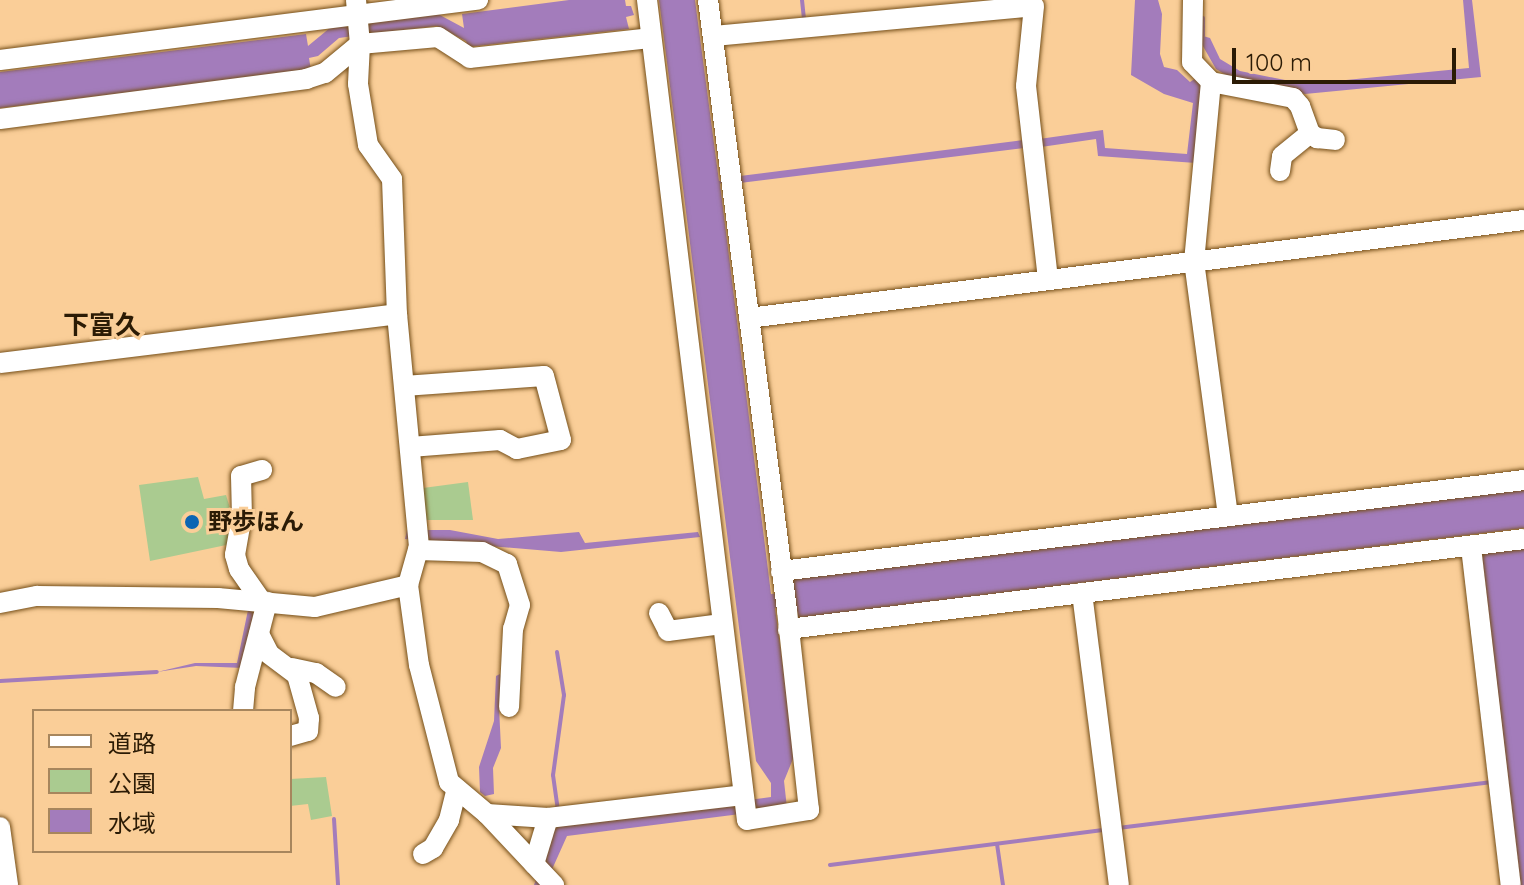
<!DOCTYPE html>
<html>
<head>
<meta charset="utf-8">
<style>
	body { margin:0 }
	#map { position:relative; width:1524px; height:885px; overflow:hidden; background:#face98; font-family:Quicksand,"Noto Sans JP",sans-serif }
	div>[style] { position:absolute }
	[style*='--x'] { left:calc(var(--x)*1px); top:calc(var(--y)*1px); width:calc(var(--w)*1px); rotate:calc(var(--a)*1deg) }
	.green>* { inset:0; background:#aacb90 }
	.water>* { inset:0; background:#a37cbb }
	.stream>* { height:4px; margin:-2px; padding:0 2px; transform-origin:2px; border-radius:2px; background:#a37cbb }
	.roads { filter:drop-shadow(0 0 2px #754f19) drop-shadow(0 0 2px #754f19) }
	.minor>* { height:20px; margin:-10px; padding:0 10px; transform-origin:10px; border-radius:10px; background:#fff }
	.dots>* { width:22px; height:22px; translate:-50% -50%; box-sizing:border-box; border:4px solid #face98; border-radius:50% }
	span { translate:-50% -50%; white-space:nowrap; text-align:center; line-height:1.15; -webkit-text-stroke:6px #face98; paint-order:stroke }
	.poi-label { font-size:24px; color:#2b1b05; font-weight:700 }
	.left { translate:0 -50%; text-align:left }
	.neighbourhood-label { font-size:26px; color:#2b1b05; font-weight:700 }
	.legend { position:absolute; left:32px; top:709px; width:260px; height:144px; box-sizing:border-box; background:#face98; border:2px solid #a7865d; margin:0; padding:10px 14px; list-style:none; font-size:24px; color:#2b1b05 }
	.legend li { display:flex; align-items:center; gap:16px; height:40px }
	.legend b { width:40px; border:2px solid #a7865d }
	.scale { position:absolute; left:1232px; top:48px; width:224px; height:36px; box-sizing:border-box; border:4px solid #2b1b05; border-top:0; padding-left:10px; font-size:24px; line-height:28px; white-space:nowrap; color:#2b1b05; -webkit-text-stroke:6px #face98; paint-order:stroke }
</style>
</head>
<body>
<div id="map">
	<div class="green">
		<div style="clip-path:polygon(198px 477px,204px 499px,226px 495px,234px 521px,231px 544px,150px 561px,139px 485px)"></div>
		<div style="clip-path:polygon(468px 482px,473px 520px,426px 520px,423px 488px)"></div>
		<div style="clip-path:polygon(326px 777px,332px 816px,311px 820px,308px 804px,290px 806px,290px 779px)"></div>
	</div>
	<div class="water">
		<div style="clip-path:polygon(569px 0,625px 0,626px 6px,631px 6px,634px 15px,626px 17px,629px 29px,468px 47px,466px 41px,437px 26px,368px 34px,339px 38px,318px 56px,309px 58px,311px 70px,0 108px,0 72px,306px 34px,308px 46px,331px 27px,438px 14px,464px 28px,462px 14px)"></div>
		<div style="clip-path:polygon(659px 0,695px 0,719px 181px,726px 180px,720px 184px,771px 594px,790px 592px,792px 577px,1524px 486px,1524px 528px,798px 618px,796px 605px,775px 608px,795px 754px,784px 781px,787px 808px,567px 836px,545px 885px,534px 885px,556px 824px,771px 797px,771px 783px,756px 761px)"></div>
		<div style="clip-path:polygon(1135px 0,1158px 0,1162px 14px,1160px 54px,1164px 67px,1177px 70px,1190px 82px,1196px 78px,1204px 84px,1196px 163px,1098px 156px,1096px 139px,1041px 147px,1039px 139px,1103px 130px,1105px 148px,1187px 154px,1193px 103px,1164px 94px,1131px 75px)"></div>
		<div style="clip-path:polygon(1463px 0,1472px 0,1481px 77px,1305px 94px,1231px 78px,1216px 69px,1200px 41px,1203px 36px,1210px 38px,1220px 59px,1240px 71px,1305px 84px,1469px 68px)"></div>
		<div style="clip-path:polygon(1023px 140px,1024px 148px,740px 183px,740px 176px)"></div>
		<div style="clip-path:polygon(407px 530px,450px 530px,498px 539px,579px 532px,585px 543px,698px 532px,700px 537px,561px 552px,405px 539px)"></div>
		<div style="clip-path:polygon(1524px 547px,1524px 885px,1520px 885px,1479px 550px)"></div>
		<div style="clip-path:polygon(248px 610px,259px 610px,243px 668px,196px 666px,157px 672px,195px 663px,237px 663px)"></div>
		<div style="clip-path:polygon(500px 674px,503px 681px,499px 707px,501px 748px,493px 768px,494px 794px,485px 796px,480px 792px,479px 767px,494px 721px,496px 676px)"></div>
	</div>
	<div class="stream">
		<div style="--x:802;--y:0;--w:18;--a:84"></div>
		<div style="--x:1203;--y:18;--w:18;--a:90"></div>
		<div style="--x:557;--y:652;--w:44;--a:80.8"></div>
		<div style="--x:564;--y:695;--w:81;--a:97.8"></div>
		<div style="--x:553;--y:775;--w:35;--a:82"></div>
		<div style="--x:0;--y:681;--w:157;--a:-3.3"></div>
		<div style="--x:334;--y:819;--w:66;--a:86.5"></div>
		<div style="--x:1118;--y:828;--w:377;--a:-7"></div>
		<div style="--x:997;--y:844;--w:41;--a:81.7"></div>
		<div style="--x:830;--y:865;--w:277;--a:-7.3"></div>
	</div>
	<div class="roads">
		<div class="minor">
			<div style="--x:356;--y:0;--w:44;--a:84.8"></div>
			<div style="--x:360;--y:44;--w:40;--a:92.9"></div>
			<div style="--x:358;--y:84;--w:62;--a:80.7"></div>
			<div style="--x:368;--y:145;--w:42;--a:54.8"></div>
			<div style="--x:392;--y:179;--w:135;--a:87.9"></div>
			<div style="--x:397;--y:314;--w:233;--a:84.6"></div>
			<div style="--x:419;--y:546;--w:41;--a:105.8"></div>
			<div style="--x:408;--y:585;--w:81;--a:82.2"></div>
			<div style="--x:419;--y:665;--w:121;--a:75.6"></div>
			<div style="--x:449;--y:782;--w:50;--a:40.1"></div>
			<div style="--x:487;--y:814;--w:98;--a:46.7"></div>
			<div style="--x:647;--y:0;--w:826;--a:83.05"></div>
			<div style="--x:747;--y:820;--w:63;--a:-9.2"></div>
			<div style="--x:809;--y:810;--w:201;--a:-96.3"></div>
			<div style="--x:787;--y:610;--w:615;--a:-97.38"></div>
			<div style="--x:1193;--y:0;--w:62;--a:90.9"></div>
			<div style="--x:1192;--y:62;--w:28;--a:46"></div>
			<div style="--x:1211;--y:82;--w:84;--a:11"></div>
			<div style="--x:1293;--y:98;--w:11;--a:49"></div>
			<div style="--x:1300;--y:106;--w:29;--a:70"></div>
			<div style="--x:1310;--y:133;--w:9;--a:36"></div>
			<div style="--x:1317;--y:138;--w:18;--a:6"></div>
			<div style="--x:713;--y:36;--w:322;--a:-5.3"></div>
			<div style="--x:1034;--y:6;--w:80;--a:95.7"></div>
			<div style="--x:1026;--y:86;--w:193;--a:83.5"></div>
			<div style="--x:0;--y:60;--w:482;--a:-7.2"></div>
			<div style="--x:1211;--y:82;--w:180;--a:95.4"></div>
			<div style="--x:1194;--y:261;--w:257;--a:82.4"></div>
			<div style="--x:0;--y:119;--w:309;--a:-7.4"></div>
			<div style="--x:306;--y:79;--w:20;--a:-18"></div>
			<div style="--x:325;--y:73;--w:45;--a:-39.6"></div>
			<div style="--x:360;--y:44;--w:78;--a:-5.1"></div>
			<div style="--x:438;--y:37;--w:38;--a:33"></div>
			<div style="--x:470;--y:58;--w:182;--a:-6.3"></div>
			<div style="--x:1280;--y:171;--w:15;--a:-82"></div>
			<div style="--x:1282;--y:156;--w:36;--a:-39"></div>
			<div style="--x:749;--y:318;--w:781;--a:-7.21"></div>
			<div style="--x:0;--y:363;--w:400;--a:-7"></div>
			<div style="--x:404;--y:386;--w:140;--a:-4.1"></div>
			<div style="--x:544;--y:376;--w:66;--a:75.1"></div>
			<div style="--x:561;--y:440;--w:45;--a:168.4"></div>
			<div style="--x:517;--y:449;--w:19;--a:-152"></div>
			<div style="--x:500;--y:440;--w:90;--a:175.6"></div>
			<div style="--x:1471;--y:547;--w:340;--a:83.3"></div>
			<div style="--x:418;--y:550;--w:64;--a:1.8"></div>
			<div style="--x:482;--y:552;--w:28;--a:26"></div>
			<div style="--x:507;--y:564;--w:43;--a:72.4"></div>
			<div style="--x:520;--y:605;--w:25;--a:106"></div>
			<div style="--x:513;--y:629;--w:78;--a:92.9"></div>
			<div style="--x:781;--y:571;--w:749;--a:-6.98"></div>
			<div style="--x:1082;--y:593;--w:294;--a:82.8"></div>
			<div style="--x:262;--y:602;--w:40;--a:-124.9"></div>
			<div style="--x:239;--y:569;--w:15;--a:-106"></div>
			<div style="--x:235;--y:555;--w:39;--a:-80"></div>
			<div style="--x:242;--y:517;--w:41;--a:-91.4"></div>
			<div style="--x:241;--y:476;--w:22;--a:-16"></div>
			<div style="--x:0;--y:603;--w:38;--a:-11"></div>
			<div style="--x:37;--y:596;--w:181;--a:0.6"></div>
			<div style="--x:218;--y:598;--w:97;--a:5.3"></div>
			<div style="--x:315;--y:607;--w:96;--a:-13.3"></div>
			<div style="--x:659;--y:613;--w:20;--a:63"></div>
			<div style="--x:668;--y:631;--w:54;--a:-7.4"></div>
			<div style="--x:788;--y:629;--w:741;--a:-6.97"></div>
			<div style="--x:259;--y:634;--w:22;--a:63"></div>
			<div style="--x:269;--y:654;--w:35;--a:37"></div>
			<div style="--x:297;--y:675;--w:45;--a:74.4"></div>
			<div style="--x:309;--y:718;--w:13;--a:94"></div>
			<div style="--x:308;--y:731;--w:19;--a:164"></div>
			<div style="--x:292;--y:668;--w:25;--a:12"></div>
			<div style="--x:316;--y:673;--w:24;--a:35"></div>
			<div style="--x:243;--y:711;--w:24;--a:-85"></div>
			<div style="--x:245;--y:687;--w:88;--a:-75.5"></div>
			<div style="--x:487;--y:814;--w:61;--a:3.8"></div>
			<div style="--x:548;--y:818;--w:196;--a:-6.7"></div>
			<div style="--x:0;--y:827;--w:59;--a:82.1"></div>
			<div style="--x:423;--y:854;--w:12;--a:-31"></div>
			<div style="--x:433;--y:848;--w:32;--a:-60"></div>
			<div style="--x:449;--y:820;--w:32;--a:-76"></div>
			<div style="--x:534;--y:864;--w:48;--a:-73.1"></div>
		</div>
	</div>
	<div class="dots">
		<div style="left:192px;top:522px;background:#0d65b3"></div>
	</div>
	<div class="poi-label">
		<span class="left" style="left:208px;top:522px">野歩ほん</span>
	</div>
	<div class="neighbourhood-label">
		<span style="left:102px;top:325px">下富久</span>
	</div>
	<ul class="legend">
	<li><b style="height:10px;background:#fff"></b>道路</li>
	<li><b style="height:22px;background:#aacb90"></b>公園</li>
	<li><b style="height:22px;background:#a37cbb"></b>水域</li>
	</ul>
	<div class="scale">100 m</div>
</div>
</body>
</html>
